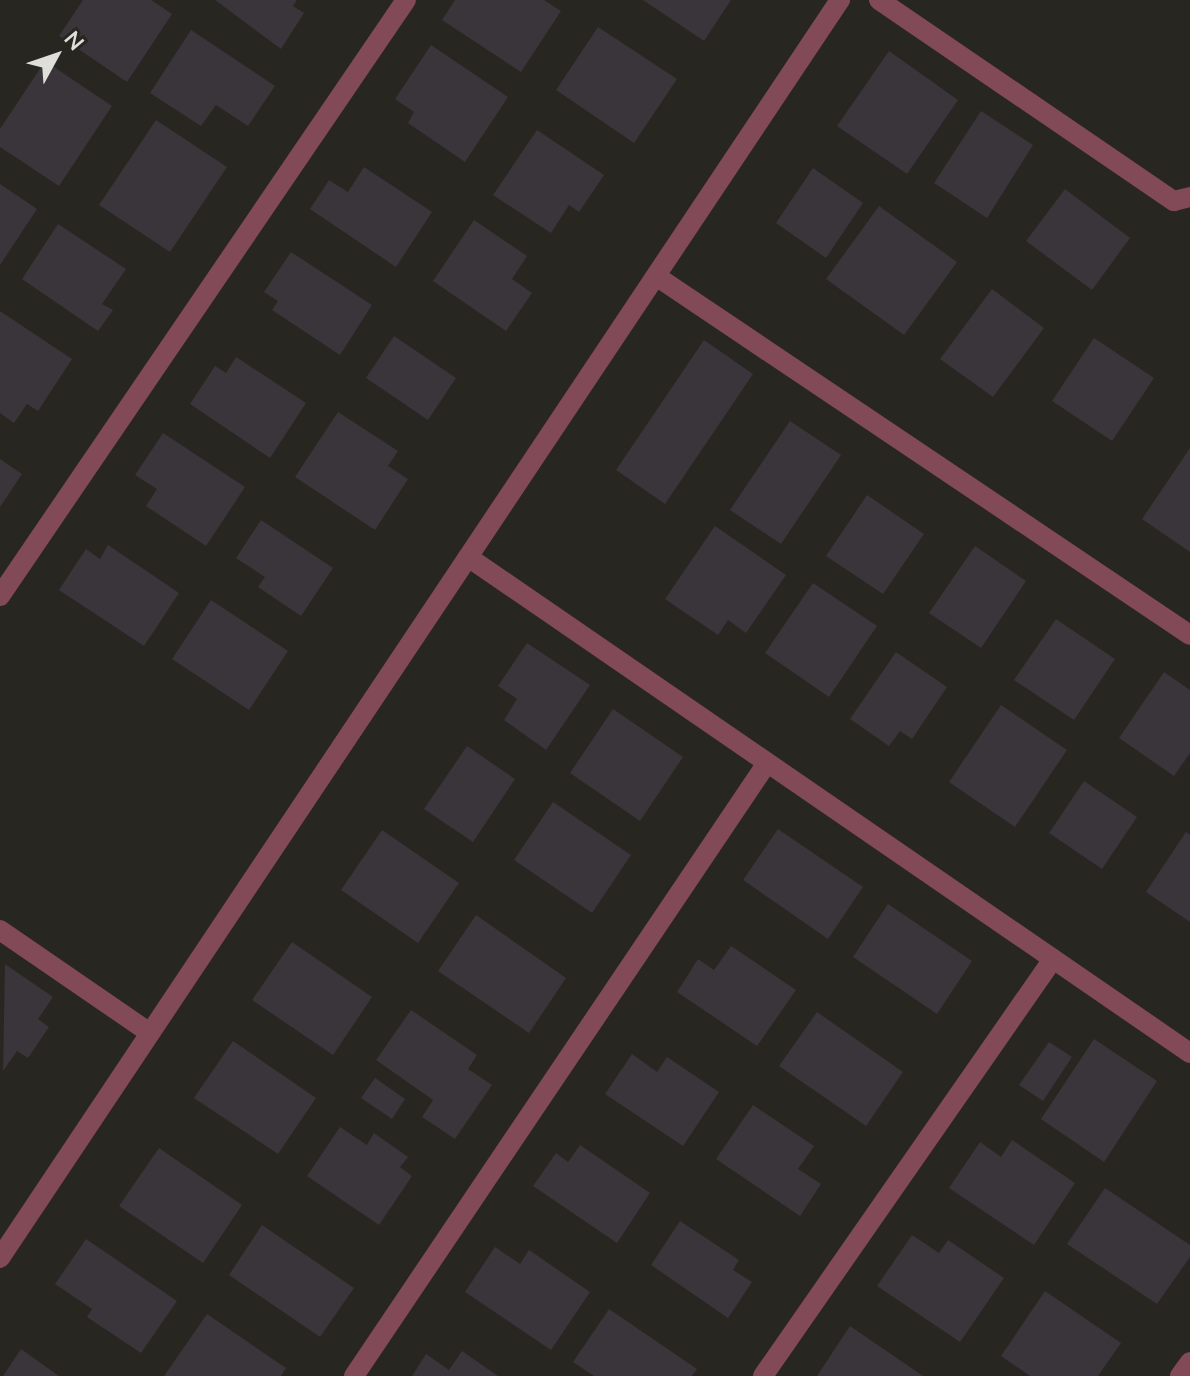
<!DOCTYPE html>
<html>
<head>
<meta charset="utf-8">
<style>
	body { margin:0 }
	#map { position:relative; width:1190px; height:1376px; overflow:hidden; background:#272620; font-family:Mulish,sans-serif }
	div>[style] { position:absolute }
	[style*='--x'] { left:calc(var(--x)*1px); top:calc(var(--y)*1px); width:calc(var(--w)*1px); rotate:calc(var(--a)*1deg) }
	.building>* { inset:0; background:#3a353a }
	.street>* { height:20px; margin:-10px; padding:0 10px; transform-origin:10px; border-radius:10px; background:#824957 }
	span { translate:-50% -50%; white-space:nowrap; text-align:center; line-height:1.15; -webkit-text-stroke:8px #272620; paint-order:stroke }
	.north { position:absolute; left:16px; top:16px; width:80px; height:80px; -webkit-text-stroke:6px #272620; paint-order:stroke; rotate:50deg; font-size:22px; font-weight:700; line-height:32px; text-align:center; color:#dededa }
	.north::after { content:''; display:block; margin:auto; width:28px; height:36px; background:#dededa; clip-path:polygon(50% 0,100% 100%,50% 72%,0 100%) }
</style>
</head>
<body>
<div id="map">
	<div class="building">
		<div style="clip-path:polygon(83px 0,151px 0,172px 14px,127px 82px,59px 36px)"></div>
		<div style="clip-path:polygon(215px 0,297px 0,293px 6px,304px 13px,281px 49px)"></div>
		<div style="clip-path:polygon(455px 0,544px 0,561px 11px,521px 72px,442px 20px)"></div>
		<div style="clip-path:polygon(643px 0,731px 0,704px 41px)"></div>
		<div style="clip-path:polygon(598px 27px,677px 79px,634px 143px,556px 90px)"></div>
		<div style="clip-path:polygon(191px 30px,275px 86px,248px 126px,216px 105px,201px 126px,150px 93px)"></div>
		<div style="clip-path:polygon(431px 45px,508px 97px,465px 162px,408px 123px,414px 112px,395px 99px)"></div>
		<div style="clip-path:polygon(889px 51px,958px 100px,907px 174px,837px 126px)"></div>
		<div style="clip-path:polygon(45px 61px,112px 106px,59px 186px,0 147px,0 129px)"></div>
		<div style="clip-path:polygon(981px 111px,1033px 145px,987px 218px,934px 183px)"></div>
		<div style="clip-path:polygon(156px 120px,227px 167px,170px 252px,99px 205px)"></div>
		<div style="clip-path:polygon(537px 130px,604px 175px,579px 212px,569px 205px,551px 233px,493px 195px)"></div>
		<div style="clip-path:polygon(364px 167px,432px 212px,396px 267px,310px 209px,329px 180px,348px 192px)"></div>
		<div style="clip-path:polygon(813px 168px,863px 203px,826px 258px,776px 223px)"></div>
		<div style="clip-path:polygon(0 184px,37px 209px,0 265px)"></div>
		<div style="clip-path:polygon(1065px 189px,1130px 238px,1092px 290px,1026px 241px)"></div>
		<div style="clip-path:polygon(879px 206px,957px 262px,904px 335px,826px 279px)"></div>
		<div style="clip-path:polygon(474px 220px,527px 256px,512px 279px,532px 293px,506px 331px,433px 281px)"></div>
		<div style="clip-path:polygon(58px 224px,126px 269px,102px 304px,113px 310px,98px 331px,22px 279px)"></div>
		<div style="clip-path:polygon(291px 252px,372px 305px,340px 355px,272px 310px,278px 301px,264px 292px)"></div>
		<div style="clip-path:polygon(992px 289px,1044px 328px,993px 397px,940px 359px)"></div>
		<div style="clip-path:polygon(0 311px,72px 359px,38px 411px,27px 404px,14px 423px,0 413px)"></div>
		<div style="clip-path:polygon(394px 336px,456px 378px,428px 420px,366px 378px)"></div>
		<div style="clip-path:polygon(1094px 338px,1154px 378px,1112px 441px,1052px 401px)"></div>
		<div style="clip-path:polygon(704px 340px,753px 374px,665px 504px,616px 470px)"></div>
		<div style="clip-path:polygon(236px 357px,306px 403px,270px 458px,190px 404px,215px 366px,226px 373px)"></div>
		<div style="clip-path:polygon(338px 412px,398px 451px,388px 466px,408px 479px,375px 530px,295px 477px)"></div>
		<div style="clip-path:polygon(790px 421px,841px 455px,781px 544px,730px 510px)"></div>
		<div style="clip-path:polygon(163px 433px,245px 487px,206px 546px,146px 506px,157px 489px,135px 475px)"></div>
		<div style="clip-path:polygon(1190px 448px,1190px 552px,1142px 519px)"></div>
		<div style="clip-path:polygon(0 459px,22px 474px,0 507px)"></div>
		<div style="clip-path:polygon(867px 495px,924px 534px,883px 594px,826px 556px)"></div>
		<div style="clip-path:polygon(261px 520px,333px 568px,301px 616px,258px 587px,265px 577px,236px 558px)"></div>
		<div style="clip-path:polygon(715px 526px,786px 575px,746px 633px,728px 620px,718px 635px,665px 599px)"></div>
		<div style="clip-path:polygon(108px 545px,179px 593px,144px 646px,59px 590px,86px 549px,100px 559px)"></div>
		<div style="clip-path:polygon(975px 546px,1026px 581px,981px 648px,929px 613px)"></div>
		<div style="clip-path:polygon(813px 583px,877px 626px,829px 697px,765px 653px)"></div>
		<div style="clip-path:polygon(211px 600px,288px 651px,249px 710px,172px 659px)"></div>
		<div style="clip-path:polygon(1056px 619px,1115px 659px,1074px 720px,1014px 680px)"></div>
		<div style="clip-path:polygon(527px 643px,590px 685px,546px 750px,504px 720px,517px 699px,498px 686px)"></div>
		<div style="clip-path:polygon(896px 652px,947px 687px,912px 739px,900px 731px,889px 746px,850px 719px)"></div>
		<div style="clip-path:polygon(1164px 672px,1190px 690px,1190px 753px,1174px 776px,1119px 738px)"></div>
		<div style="clip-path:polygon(1001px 705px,1067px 750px,1015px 827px,949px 782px)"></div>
		<div style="clip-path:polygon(613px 709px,683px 757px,640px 821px,570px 773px)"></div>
		<div style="clip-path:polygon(467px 746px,515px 779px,473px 842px,424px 809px)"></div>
		<div style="clip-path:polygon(1084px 781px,1137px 817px,1102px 869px,1049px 833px)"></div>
		<div style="clip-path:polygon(553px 802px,631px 855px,592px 913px,514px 860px)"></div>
		<div style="clip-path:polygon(778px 829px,863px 887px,828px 939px,743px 880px)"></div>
		<div style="clip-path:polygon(382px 830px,459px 883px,418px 943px,341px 890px)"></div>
		<div style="clip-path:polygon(1186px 832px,1190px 835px,1190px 922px,1146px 892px)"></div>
		<div style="clip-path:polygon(888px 904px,972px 961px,937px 1014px,853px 957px)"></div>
		<div style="clip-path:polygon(476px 915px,566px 978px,529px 1033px,438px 971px)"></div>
		<div style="clip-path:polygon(292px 942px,372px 997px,333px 1055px,252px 1000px)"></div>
		<div style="clip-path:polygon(731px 946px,796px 990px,757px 1046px,677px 992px,698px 959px,714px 970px)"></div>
		<div style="clip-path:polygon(5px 964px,53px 997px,38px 1019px,49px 1027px,28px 1058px,17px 1051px,3px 1071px)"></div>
		<div style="clip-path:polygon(411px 1010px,477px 1055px,468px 1069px,492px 1085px,455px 1139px,422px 1117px,433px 1100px,376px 1060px)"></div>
		<div style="clip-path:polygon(817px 1012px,903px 1072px,866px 1126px,779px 1066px)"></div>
		<div style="clip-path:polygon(1094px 1039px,1157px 1081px,1104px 1162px,1041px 1119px)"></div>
		<div style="clip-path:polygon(233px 1041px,316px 1098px,278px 1154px,194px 1098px)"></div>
		<div style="clip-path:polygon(1049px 1042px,1072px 1057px,1043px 1101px,1019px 1085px)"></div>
		<div style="clip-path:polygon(632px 1054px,657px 1072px,667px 1057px,719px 1092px,683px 1146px,605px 1094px)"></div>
		<div style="clip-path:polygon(375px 1078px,405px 1099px,392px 1119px,361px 1098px)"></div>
		<div style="clip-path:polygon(753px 1105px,814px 1146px,798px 1169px,821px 1184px,800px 1216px,716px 1159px)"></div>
		<div style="clip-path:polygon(340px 1127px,367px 1145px,374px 1133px,408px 1157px,400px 1167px,412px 1176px,379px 1225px,307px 1176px)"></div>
		<div style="clip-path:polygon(1012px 1140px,1075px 1183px,1034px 1245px,949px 1188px,980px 1142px,1001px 1157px)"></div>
		<div style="clip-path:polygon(580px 1145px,650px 1193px,617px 1243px,533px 1186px,556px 1153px,568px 1162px)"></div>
		<div style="clip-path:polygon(159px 1148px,242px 1205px,203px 1263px,119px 1206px)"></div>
		<div style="clip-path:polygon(1105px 1188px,1190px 1245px,1190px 1257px,1157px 1304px,1067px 1244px)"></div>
		<div style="clip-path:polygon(680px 1221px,739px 1260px,733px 1270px,752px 1282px,728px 1318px,651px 1265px)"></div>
		<div style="clip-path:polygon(262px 1225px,354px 1288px,320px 1337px,229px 1275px)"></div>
		<div style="clip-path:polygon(912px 1235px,939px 1253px,948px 1240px,1004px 1278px,960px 1342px,877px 1286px)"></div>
		<div style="clip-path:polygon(86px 1239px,177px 1301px,141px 1353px,87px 1317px,92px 1309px,55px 1284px)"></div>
		<div style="clip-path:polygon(495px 1247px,520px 1264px,529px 1250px,590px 1292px,551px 1350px,465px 1292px)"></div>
		<div style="clip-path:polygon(1045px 1291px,1121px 1343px,1098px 1376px,1030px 1376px,1001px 1356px)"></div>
		<div style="clip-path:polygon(609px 1309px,697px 1369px,692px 1376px,594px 1376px,573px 1362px)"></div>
		<div style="clip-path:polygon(207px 1314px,286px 1368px,281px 1376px,164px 1376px)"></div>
		<div style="clip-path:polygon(850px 1326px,923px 1376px,817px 1376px)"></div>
		<div style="clip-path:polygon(21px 1349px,59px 1376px,3px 1376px)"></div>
		<div style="clip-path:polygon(462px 1351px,498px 1376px,412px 1376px,426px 1354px,449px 1370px)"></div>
	</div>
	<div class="street">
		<div style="--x:879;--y:0;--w:357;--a:34.3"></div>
		<div style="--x:1174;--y:201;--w:16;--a:-14"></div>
		<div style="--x:656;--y:276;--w:643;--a:33.91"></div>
		<div style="--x:468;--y:557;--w:876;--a:34.49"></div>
		<div style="--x:0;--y:596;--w:721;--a:-55.74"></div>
		<div style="--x:0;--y:930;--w:182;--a:34.5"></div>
		<div style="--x:0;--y:1258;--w:1513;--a:-56.27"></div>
		<div style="--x:354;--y:1376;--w:739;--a:-56.03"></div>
		<div style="--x:763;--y:1376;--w:508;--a:-55.18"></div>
		<div style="--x:1180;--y:1376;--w:17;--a:-54"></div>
	</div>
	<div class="north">N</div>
</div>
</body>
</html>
